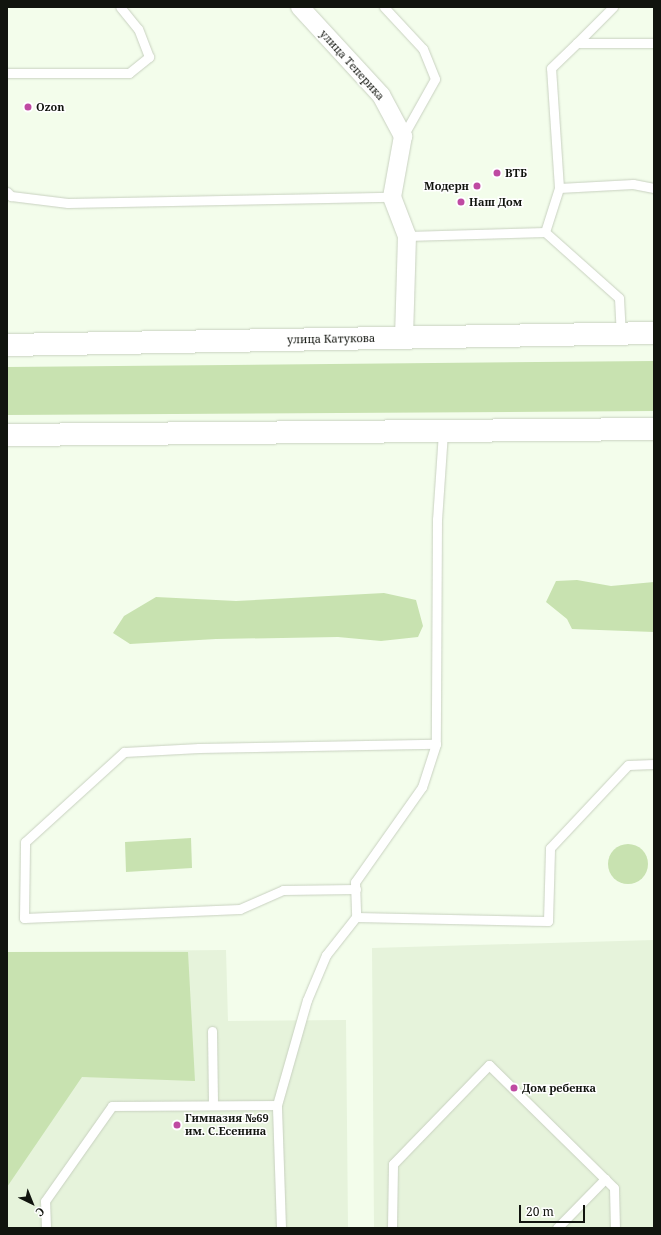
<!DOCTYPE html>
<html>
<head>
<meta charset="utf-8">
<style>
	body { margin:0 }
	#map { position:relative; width:661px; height:1235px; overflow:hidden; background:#f3fdeb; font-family:"Noto Serif",serif }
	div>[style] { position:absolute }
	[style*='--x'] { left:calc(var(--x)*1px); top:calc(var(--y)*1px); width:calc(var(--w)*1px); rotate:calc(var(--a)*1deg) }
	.built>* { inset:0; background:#e6f3db }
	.green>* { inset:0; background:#c8e2b0 }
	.round { border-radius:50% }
	.roads { filter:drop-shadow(0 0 1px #c8d1c0) drop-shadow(0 0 1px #c8d1c0) }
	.service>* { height:9px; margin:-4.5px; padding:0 4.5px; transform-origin:4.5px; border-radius:4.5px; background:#fff }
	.minor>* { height:18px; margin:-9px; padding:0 9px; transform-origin:9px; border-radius:9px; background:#fff }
	.secondary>* { height:22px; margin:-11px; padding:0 11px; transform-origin:11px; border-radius:11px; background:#fff }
	.dots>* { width:11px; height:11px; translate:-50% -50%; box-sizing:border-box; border:2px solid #fff; border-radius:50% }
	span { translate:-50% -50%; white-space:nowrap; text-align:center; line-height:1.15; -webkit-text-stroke:3px #fff; paint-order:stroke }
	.street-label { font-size:11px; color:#11140e }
	.poi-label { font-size:11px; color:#11140e; font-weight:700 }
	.left { translate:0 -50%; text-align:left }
	.right { translate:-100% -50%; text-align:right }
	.frame { position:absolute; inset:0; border:8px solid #11140e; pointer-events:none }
	.north { position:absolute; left:12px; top:1183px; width:40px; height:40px; -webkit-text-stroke:3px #fff; paint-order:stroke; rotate:137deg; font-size:11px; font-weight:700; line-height:16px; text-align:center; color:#11140e }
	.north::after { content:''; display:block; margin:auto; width:14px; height:18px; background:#11140e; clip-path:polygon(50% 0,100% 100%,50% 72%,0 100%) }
	.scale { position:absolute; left:519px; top:1205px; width:66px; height:18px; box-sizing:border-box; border:2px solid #11140e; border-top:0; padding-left:5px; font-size:12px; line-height:14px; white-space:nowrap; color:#11140e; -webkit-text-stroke:3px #fff; paint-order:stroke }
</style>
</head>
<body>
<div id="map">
	<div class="built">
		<div style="clip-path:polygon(654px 940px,654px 1228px,374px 1228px,372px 948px)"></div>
		<div style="clip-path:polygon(226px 950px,228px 1021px,346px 1020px,348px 1228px,7px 1228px,7px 952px)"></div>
	</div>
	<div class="green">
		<div style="clip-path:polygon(654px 361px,654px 411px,7px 415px,7px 367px)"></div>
		<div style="clip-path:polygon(577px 580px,611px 586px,654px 582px,654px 632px,572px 629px,567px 619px,546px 602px,556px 581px)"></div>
		<div style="clip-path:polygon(384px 593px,416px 600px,423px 626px,418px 637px,381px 641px,338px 637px,216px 639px,130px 644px,113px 633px,124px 616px,156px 597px,236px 601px)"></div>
		<div style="clip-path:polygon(191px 838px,192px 868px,126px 872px,125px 842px)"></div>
		<div class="round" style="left:608px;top:844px;width:40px;height:40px"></div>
		<div style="clip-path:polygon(7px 952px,188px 952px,195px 1081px,82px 1077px,7px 1187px)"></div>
	</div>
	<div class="roads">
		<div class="service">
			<div style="--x:384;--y:7;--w:57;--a:47.1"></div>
			<div style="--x:423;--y:49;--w:32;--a:68"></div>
			<div style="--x:435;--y:79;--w:65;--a:119.3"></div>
			<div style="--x:577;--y:43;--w:51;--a:-45"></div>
			<div style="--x:7;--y:73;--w:122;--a:0"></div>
			<div style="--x:129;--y:73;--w:26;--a:-39"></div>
			<div style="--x:149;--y:57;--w:30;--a:-111"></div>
			<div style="--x:138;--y:29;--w:28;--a:-129"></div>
			<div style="--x:559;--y:188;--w:120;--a:-93.8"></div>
			<div style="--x:551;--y:68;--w:36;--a:-44"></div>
			<div style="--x:577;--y:43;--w:77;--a:0"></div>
			<div style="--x:7;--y:192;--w:6;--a:45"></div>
			<div style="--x:11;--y:196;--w:57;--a:7"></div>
			<div style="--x:68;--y:203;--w:324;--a:-1.1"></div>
			<div style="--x:545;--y:232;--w:99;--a:41.7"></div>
			<div style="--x:619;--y:298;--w:35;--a:87"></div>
			<div style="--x:407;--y:236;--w:138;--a:-1.7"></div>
			<div style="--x:545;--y:232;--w:46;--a:-72.3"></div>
			<div style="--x:559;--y:188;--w:74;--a:-3.1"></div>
			<div style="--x:633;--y:184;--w:21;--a:11"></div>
			<div style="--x:443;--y:432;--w:87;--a:93.9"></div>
			<div style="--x:437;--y:519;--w:225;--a:90.3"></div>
			<div style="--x:436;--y:744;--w:45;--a:108"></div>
			<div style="--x:422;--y:787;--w:116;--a:125.2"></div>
			<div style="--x:355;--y:882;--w:35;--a:88"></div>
			<div style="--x:356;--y:917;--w:192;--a:1.2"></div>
			<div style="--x:548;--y:921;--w:73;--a:-88.4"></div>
			<div style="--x:550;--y:848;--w:114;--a:-46.8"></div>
			<div style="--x:628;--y:765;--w:26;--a:-2"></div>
			<div style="--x:356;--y:889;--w:73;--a:179.2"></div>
			<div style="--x:283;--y:890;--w:47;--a:156.2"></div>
			<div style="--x:240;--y:909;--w:216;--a:177.6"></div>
			<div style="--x:24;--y:918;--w:76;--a:-89.2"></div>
			<div style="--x:25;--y:842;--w:134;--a:-42.3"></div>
			<div style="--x:124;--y:752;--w:75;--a:-3.1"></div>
			<div style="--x:199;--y:748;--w:237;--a:-1"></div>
			<div style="--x:212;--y:1031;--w:74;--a:89.2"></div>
			<div style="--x:46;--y:1228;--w:27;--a:-92"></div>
			<div style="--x:45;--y:1201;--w:116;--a:-54.8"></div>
			<div style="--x:112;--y:1106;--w:165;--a:-0.3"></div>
			<div style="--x:281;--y:1228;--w:123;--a:-91.9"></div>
			<div style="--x:277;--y:1105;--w:109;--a:-74.1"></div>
			<div style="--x:307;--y:1000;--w:49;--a:-67.1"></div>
			<div style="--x:326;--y:955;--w:48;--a:-51.7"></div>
			<div style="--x:392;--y:1228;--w:64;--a:-89.1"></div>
			<div style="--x:393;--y:1164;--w:138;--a:-45.9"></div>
			<div style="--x:489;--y:1065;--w:175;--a:44.5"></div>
			<div style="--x:614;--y:1188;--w:40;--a:88.6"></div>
			<div style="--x:557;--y:1228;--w:69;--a:-45.6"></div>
		</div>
		<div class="minor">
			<div style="--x:300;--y:7;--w:120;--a:47.4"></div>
			<div style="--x:381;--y:95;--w:47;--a:61.8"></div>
			<div style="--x:403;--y:136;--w:62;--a:100.2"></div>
			<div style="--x:392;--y:197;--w:42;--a:69"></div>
			<div style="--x:407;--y:236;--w:102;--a:91.7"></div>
		</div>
		<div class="secondary">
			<div style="--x:7;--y:345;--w:647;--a:-1.06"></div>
			<div style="--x:7;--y:435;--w:647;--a:-0.53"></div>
		</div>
	</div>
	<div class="dots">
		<div style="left:28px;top:107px;background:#bf4aa2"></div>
		<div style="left:497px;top:173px;background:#bf4aa2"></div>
		<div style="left:477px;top:186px;background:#bf4aa2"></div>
		<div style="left:461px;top:202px;background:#bf4aa2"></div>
		<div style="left:514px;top:1088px;background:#bf4aa2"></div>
		<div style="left:177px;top:1125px;background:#bf4aa2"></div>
	</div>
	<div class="street-label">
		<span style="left:352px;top:65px;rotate:48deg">улица Теперика</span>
		<span style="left:331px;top:339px;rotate:-1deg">улица Катукова</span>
	</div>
	<div class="poi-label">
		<span class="left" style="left:36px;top:107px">Ozon</span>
		<span class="left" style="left:505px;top:173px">ВТБ</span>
		<span class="right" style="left:469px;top:186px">Модерн</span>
		<span class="left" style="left:469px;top:202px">Наш Дом</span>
		<span class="left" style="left:522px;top:1088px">Дом ребенка</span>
		<span class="left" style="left:185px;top:1125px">Гимназия №69<br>им. С.Есенина</span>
	</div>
	<div class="frame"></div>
	<div class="north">С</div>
	<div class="scale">20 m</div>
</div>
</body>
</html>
